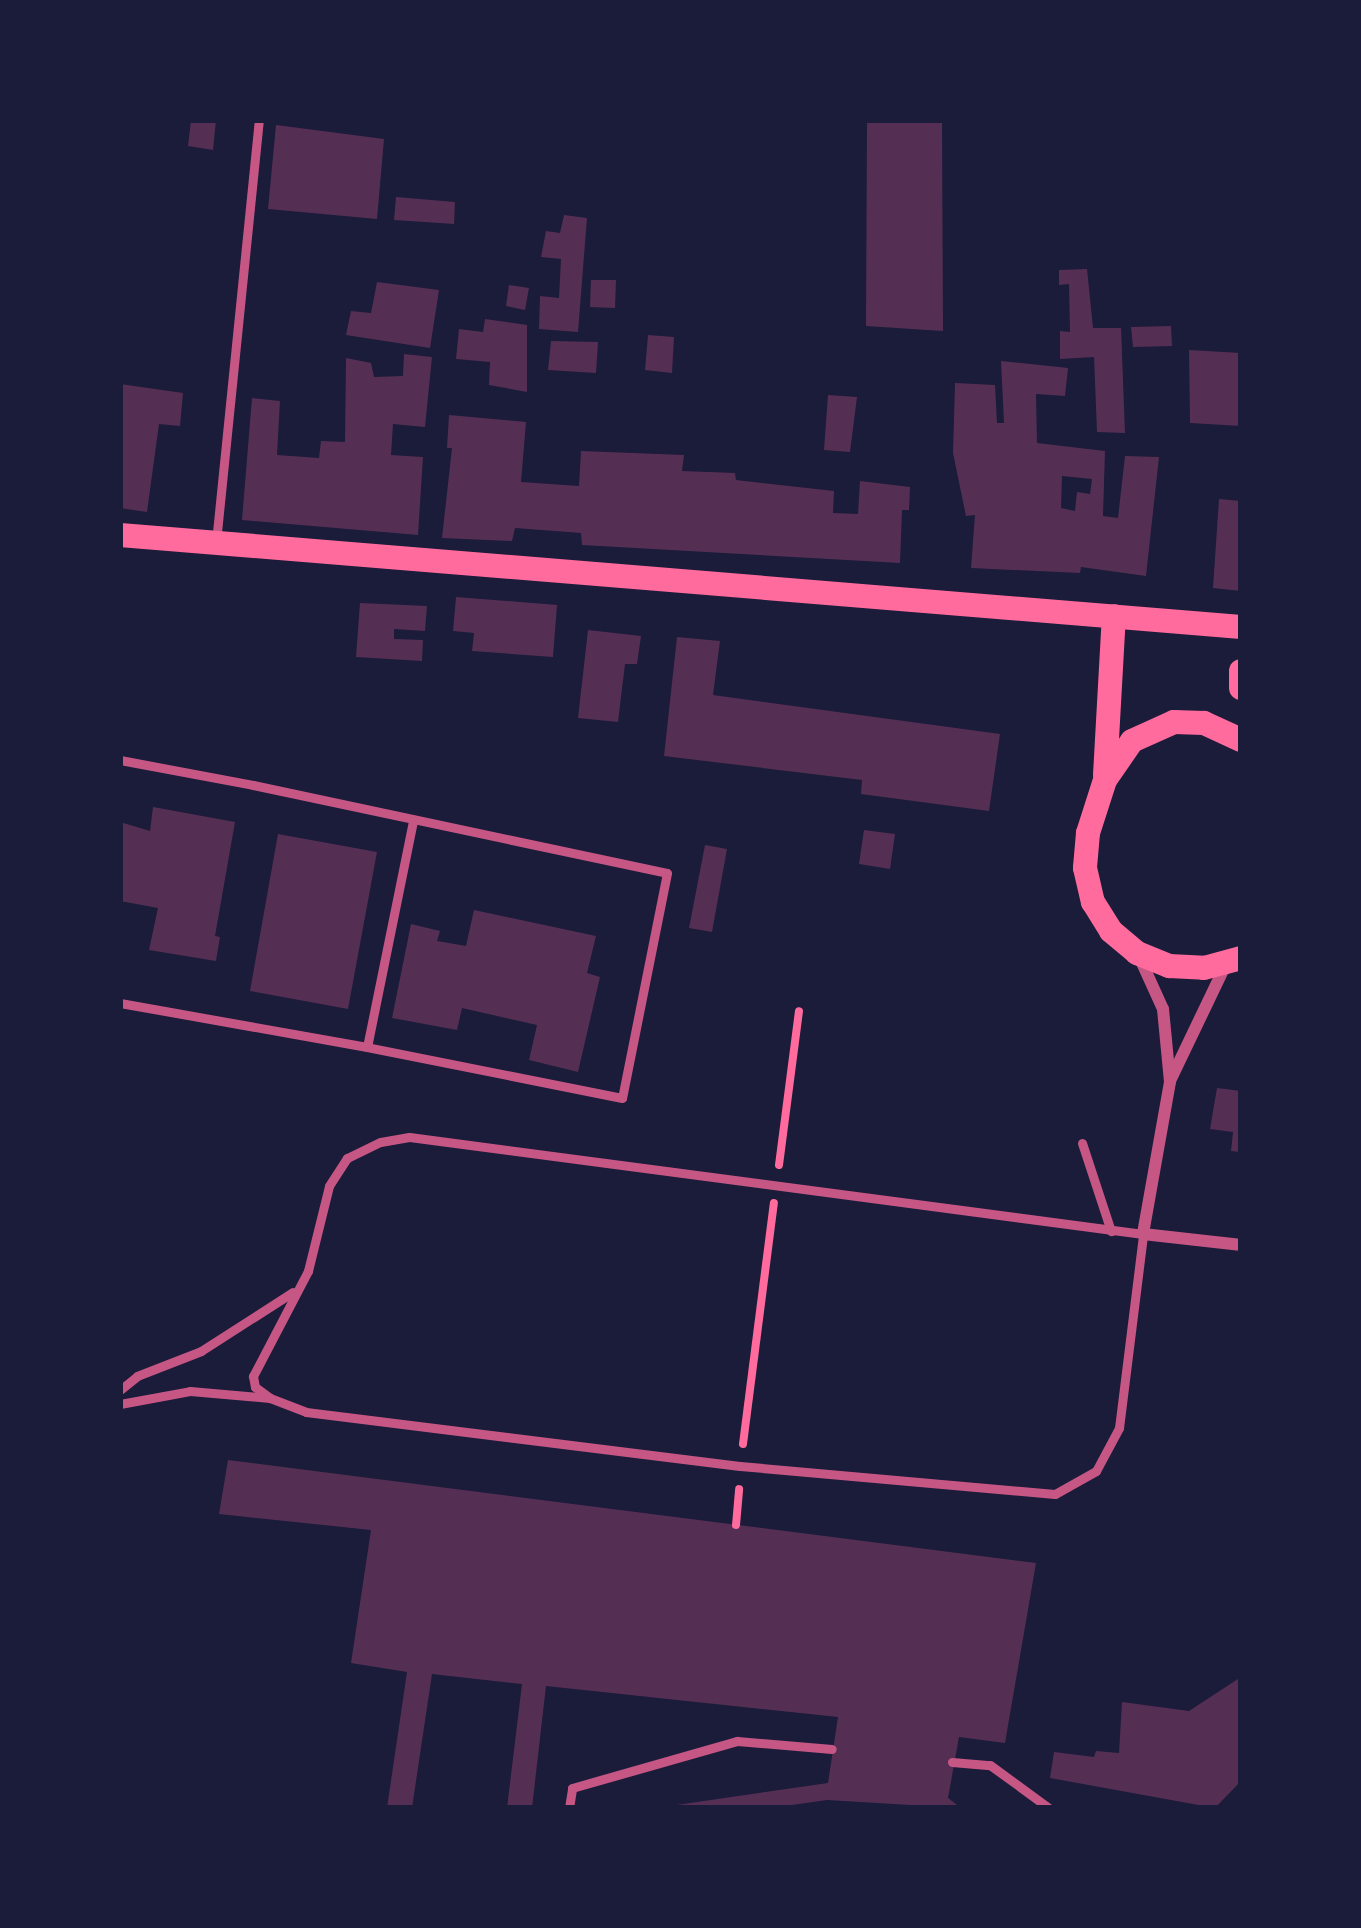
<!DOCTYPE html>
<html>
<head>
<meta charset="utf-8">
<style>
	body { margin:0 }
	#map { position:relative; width:1361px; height:1928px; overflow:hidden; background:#1b1b3a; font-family:"Exo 2",sans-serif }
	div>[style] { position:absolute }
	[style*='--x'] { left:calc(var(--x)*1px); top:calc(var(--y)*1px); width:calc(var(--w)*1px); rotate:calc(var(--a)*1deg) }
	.building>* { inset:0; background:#542f53 }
	.path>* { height:8px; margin:-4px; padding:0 4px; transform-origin:4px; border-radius:4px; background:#ff6b9d }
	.service>* { height:9px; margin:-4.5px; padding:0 4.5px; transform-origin:4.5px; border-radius:4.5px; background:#c65784 }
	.minor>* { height:12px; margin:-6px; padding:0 6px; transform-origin:6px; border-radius:6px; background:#c65784 }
	.secondary>* { height:24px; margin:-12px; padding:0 12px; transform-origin:12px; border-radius:12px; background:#ff6b9d }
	span { translate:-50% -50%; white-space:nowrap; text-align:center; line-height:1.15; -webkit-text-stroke:12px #1b1b3a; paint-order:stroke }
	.frame { position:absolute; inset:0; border:123px solid #1b1b3a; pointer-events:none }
</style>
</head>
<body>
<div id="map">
	<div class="building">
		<div style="clip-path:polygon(191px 120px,216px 120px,213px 150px,188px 146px)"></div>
		<div style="clip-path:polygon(867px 120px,942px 120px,943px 331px,866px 326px)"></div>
		<div style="clip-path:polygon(276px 125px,384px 139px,377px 219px,268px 209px)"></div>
		<div style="clip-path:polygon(396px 197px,455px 202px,454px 224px,394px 220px)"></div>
		<div style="clip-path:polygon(564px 215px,587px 218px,578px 332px,539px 329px,540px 296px,559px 298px,561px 259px,541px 257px,546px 231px,560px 233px)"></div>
		<div style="clip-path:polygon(1087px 269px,1093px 328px,1121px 328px,1125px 433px,1097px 432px,1094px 357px,1060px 359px,1060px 331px,1070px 332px,1069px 284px,1059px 285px,1059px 270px)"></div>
		<div style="clip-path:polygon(591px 280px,616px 280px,615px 308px,590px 307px)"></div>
		<div style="clip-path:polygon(377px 282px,439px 290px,430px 348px,346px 335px,351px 311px,371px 313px)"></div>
		<div style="clip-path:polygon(509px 285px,529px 288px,525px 310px,506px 306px)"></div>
		<div style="clip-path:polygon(485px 319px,527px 325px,527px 392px,489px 385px,490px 362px,456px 359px,459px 329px,483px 332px)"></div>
		<div style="clip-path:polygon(1171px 326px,1172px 346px,1133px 347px,1131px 327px)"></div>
		<div style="clip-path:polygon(648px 335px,674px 337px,672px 373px,645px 370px)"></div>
		<div style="clip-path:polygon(551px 341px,598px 342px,596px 373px,548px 370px)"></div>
		<div style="clip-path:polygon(1189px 350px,1241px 353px,1241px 426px,1190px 423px)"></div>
		<div style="clip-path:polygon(404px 354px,432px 357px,425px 427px,393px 424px,391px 455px,423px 457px,418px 535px,242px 520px,252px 398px,280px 401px,277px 455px,319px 458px,321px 441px,345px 442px,346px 358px,371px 363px,374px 377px,403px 376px)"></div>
		<div style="clip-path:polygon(evenodd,1001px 361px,1068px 368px,1065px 396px,1036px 394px,1037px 443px,1105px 451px,1103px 516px,1118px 518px,1125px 456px,1159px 457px,1146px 576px,1081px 567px,1080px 573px,971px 568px,975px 515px,966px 516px,953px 453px,955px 383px,995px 385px,997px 423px,1004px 423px,1001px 361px,1062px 476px,1092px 479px,1090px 494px,1077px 492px,1075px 511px,1061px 508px,1062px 476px)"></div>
		<div style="clip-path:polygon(120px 384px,183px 393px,180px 426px,159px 424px,147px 512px,120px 508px)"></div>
		<div style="clip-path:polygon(828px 395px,857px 397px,850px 452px,824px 450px)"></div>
		<div style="clip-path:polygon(449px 415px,526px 422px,521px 482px,579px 486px,581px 451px,684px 455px,682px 471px,735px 473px,736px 480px,834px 491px,833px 513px,858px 514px,860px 481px,910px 487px,909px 510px,902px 510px,900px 563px,582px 545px,581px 533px,515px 528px,512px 541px,442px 538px,452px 448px,447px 448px)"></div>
		<div style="clip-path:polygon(1219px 499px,1241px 501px,1241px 591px,1213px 588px)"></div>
		<div style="clip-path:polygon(456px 597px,557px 605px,553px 657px,472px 651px,474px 633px,453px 631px)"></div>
		<div style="clip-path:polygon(360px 603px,427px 606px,425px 631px,394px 629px,394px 639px,423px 640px,422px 661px,356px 657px)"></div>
		<div style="clip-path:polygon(588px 630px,641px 636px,637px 664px,625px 664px,618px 722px,578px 718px)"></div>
		<div style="clip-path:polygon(677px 637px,720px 641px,713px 695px,1000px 734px,989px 811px,861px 794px,862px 780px,664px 756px)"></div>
		<div style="clip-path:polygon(153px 807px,235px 822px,215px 936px,220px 937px,216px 961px,149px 950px,158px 908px,120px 901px,120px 822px,150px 831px)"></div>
		<div style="clip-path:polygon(864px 830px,895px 834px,890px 869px,859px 864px)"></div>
		<div style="clip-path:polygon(278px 834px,377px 852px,348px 1009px,250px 991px)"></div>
		<div style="clip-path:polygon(705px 845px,727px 849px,712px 932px,689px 928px)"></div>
		<div style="clip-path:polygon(474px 910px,596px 936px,587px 973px,600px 977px,578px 1072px,529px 1060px,537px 1025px,462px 1008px,457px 1030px,392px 1018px,411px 924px,440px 931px,437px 941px,466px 946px)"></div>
		<div style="clip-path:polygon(1217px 1088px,1241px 1091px,1241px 1152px,1231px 1151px,1233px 1132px,1210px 1129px)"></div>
		<div style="clip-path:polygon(228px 1460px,1036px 1563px,1005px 1743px,959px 1737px,948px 1798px,961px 1808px,827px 1800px,771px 1808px,656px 1808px,828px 1783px,838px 1717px,546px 1686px,532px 1808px,507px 1808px,522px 1684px,432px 1674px,412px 1808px,387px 1808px,407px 1672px,351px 1663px,371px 1530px,219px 1514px)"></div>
		<div style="clip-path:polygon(1241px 1677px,1241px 1781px,1215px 1808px,1050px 1778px,1054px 1752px,1094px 1757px,1096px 1751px,1119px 1753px,1122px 1702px,1189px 1711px)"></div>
	</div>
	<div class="path">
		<div style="--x:779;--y:1165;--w:155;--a:-82.6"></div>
		<div style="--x:743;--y:1444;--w:243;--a:-82.7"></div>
		<div style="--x:736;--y:1525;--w:36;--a:-85"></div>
	</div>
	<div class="service">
		<div style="--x:216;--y:542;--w:424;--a:-84.2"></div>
		<div style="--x:120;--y:760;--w:135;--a:10.6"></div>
		<div style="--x:253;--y:785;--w:423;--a:12"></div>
		<div style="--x:667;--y:873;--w:229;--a:101.3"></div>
		<div style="--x:622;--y:1098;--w:260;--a:-168.7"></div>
		<div style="--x:367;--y:1047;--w:232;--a:-78.5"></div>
		<div style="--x:120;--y:1003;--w:251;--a:10.1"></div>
		<div style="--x:1082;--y:1143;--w:93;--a:71.8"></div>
		<div style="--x:120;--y:1390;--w:22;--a:-39"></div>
		<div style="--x:137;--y:1376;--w:69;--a:-21.3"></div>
		<div style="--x:201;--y:1351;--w:109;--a:-32.7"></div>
		<div style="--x:120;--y:1404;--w:71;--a:-10.5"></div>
		<div style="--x:190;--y:1391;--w:80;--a:5"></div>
		<div style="--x:270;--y:1398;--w:39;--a:21"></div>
		<div style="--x:306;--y:1412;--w:437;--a:7.1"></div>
		<div style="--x:740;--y:1466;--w:316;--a:5.1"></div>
		<div style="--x:1055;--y:1494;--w:47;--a:-29.3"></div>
		<div style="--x:1096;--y:1471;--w:49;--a:-61.9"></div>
		<div style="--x:1119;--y:1428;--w:195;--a:-82.9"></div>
		<div style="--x:1143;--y:1234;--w:740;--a:-172.47"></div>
		<div style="--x:409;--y:1137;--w:29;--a:170"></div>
		<div style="--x:380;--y:1142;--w:37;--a:154"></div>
		<div style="--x:347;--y:1158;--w:33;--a:123"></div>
		<div style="--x:329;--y:1186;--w:88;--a:103.9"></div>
		<div style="--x:308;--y:1271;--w:119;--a:117.6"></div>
		<div style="--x:253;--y:1376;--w:11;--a:80"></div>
		<div style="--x:255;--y:1387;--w:19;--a:36"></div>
		<div style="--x:952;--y:1762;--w:38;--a:5"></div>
		<div style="--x:990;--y:1765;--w:73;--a:36.1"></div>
		<div style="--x:569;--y:1808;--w:20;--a:-81"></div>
		<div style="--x:572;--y:1788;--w:172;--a:-15.9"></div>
		<div style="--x:737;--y:1741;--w:95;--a:4.8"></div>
	</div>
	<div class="minor">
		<div style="--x:1138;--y:954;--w:60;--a:65.6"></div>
		<div style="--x:1163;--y:1009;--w:73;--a:84.5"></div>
		<div style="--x:1170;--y:1082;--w:154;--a:100.1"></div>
		<div style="--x:1143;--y:1234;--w:99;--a:6.4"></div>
		<div style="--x:1170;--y:1081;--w:130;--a:-64.4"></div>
	</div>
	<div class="secondary">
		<div style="--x:120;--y:535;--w:1125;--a:4.69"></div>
		<div style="--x:1241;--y:671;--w:17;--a:90"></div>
		<div style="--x:1241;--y:740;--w:41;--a:-155.3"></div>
		<div style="--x:1204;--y:723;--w:30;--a:-178"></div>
		<div style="--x:1174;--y:722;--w:46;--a:155.7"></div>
		<div style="--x:1132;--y:741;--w:47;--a:124.7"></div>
		<div style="--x:1105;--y:780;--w:56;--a:107.8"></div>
		<div style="--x:1088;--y:833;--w:35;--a:95"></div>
		<div style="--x:1085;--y:868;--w:35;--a:77"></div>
		<div style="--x:1093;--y:902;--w:34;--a:58"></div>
		<div style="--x:1111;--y:931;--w:34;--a:40"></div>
		<div style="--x:1137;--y:953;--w:35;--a:22"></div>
		<div style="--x:1169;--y:966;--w:35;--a:3"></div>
		<div style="--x:1204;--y:968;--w:38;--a:-15"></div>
		<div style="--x:1105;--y:775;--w:159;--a:-86.8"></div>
	</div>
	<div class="frame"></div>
</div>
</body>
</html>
